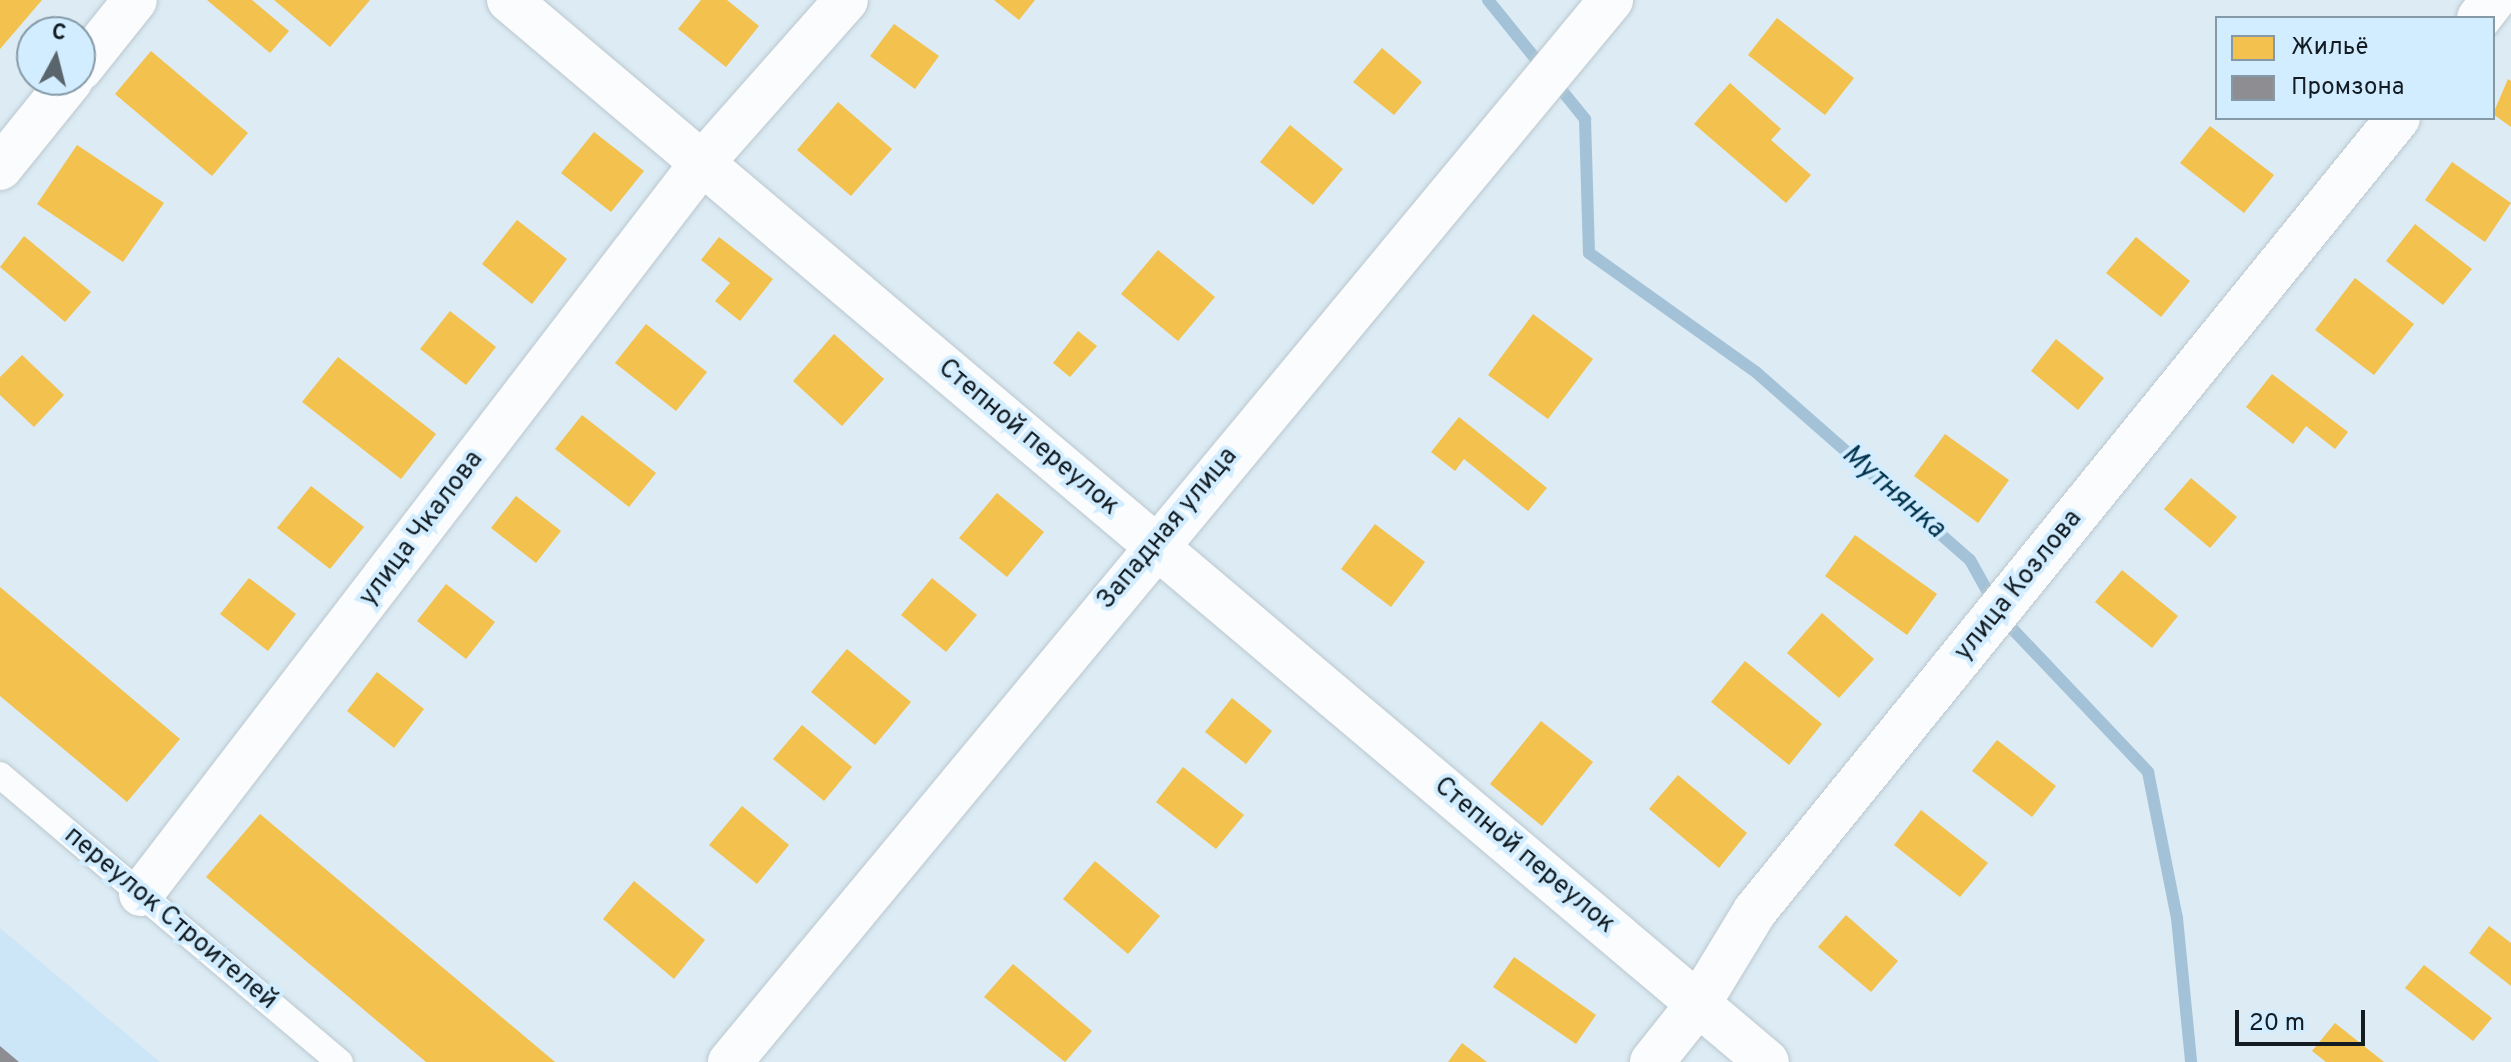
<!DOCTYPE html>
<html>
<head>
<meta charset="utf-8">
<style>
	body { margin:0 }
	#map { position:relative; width:2511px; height:1062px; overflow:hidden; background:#dcebf4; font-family:Overpass,sans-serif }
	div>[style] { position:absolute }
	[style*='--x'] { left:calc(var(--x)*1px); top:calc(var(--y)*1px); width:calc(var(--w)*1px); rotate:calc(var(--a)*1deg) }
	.built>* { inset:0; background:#cde6f7 }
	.homes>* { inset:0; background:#f2c14e }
	.industry>* { inset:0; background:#8d8d92 }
	.stream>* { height:12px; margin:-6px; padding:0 6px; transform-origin:6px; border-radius:6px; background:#a3c2d7 }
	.roads { filter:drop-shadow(0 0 2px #bbc7ce) drop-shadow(0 0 2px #bbc7ce) }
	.lane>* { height:26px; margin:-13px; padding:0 13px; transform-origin:13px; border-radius:13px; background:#fafcfd }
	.street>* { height:44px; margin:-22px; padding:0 22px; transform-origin:22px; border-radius:22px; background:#fafcfd }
	.secondary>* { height:44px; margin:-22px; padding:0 22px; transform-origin:22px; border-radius:22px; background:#fafcfd }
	span { translate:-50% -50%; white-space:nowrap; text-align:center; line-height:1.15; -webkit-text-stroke:8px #d2edff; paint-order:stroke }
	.street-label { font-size:26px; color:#121c22 }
	.water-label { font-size:28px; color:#00344e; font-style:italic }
	.legend { position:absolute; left:2215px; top:16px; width:280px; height:104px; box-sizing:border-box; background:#d2edff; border:2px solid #8599a7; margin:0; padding:10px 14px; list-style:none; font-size:24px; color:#121c22 }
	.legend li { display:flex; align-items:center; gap:16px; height:40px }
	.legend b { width:40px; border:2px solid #8599a7 }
	.north { position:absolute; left:16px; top:16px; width:80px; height:80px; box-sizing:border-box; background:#d2edff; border:2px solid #8599a7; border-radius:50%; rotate:7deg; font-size:22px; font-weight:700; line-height:32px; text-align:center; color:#121c22 }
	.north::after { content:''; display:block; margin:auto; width:28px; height:36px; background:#59646c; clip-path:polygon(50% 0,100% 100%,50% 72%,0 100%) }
	.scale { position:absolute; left:2235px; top:1010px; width:130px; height:36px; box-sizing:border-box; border:4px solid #121c22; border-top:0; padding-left:10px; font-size:24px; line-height:28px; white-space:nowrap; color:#121c22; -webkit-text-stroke:6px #d2edff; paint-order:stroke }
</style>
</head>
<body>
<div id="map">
	<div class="built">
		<div style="clip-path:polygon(0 928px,160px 1062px,0 1062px)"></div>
	</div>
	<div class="homes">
		<div style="clip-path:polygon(0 0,42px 0,0 49px)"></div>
		<div style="clip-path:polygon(207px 0,252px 0,289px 31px,270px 53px)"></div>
		<div style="clip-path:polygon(274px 0,370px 0,330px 47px)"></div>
		<div style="clip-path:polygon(701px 0,727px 0,759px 26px,726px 67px,678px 29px)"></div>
		<div style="clip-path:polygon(994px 0,1035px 0,1019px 20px)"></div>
		<div style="clip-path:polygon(1777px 18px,1854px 78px,1825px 115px,1748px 55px)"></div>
		<div style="clip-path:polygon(894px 24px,939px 56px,915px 89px,870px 56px)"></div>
		<div style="clip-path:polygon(1382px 48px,1422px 82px,1394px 115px,1353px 82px)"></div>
		<div style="clip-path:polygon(151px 51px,248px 133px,212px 176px,115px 94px)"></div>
		<div style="clip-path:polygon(2508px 79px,2511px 81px,2511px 127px,2493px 114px)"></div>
		<div style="clip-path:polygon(1730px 83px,1781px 129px,1771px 140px,1811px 175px,1786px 203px,1694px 124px)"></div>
		<div style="clip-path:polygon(838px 102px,892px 149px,851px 196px,797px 150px)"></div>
		<div style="clip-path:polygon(1290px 125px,1343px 169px,1313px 205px,1260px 162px)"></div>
		<div style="clip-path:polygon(2210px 126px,2274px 175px,2244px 213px,2180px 163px)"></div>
		<div style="clip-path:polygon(594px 132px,644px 171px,611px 212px,561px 173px)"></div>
		<div style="clip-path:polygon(77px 145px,164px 203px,123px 262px,37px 204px)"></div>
		<div style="clip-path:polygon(2452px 162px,2511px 203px,2485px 242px,2425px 200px)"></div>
		<div style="clip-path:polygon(517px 220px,567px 259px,532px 304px,482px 264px)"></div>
		<div style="clip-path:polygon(2415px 224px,2472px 269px,2443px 305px,2386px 261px)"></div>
		<div style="clip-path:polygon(24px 236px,91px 292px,65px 322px,0 267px)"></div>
		<div style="clip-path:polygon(719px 237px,773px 279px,740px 321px,715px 301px,730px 283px,701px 260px)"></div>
		<div style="clip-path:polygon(2136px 237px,2190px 281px,2161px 317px,2106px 273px)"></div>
		<div style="clip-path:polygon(1158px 250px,1215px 297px,1178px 341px,1121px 294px)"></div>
		<div style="clip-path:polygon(2355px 278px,2414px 324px,2374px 375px,2315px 330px)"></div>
		<div style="clip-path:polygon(450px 311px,496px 347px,466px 385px,420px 349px)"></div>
		<div style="clip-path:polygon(1533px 314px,1593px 359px,1548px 419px,1488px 375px)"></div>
		<div style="clip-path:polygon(646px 324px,707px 372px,676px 411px,615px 363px)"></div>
		<div style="clip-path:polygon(1078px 331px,1097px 346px,1070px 377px,1053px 363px)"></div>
		<div style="clip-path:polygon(834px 334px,884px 379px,842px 426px,793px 381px)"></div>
		<div style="clip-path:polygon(2056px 339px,2104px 378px,2078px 410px,2031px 371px)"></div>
		<div style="clip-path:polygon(22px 355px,64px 395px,34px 427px,0 395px,0 377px)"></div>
		<div style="clip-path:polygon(338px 357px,436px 434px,401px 479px,302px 402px)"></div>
		<div style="clip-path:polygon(2272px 374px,2348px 432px,2335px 449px,2306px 426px,2293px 444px,2246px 407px)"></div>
		<div style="clip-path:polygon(582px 415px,656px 473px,629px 507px,555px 449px)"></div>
		<div style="clip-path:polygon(1459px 417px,1547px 488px,1528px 511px,1464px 459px,1455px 471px,1431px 452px)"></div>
		<div style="clip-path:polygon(1945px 434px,2009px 480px,1978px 523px,1914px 476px)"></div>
		<div style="clip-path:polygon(2191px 478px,2237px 517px,2210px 548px,2164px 509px)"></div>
		<div style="clip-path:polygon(311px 486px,364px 527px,330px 569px,277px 528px)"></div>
		<div style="clip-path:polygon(997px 493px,1044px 532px,1007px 577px,959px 538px)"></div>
		<div style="clip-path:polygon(516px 496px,561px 531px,536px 563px,491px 528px)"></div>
		<div style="clip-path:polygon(1375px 524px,1425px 562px,1391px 607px,1341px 569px)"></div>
		<div style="clip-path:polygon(1855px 535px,1937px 594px,1907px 635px,1825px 576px)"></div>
		<div style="clip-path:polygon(2122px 570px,2178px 616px,2152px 648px,2095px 602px)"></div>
		<div style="clip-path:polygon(249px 578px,296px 614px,268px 651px,220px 614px)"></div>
		<div style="clip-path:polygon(932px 578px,977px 615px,946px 652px,901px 615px)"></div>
		<div style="clip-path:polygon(446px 584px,495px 622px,466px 659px,417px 621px)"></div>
		<div style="clip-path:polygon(0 587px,180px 739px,127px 802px,0 696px)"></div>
		<div style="clip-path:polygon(1822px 613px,1874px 659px,1839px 698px,1787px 653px)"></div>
		<div style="clip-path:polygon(847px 649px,911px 702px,875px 745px,811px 692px)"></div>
		<div style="clip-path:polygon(1745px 661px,1822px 724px,1789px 765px,1711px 702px)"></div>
		<div style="clip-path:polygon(377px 672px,424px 709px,394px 748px,347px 711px)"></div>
		<div style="clip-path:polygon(1232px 698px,1272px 731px,1246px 764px,1205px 732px)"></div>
		<div style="clip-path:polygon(1541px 721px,1593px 762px,1542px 826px,1490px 784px)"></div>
		<div style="clip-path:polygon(802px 725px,852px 767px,824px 801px,773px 759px)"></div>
		<div style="clip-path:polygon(1997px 740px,2056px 786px,2032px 817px,1972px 771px)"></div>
		<div style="clip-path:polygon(1183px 767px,1244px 815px,1216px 849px,1156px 802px)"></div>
		<div style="clip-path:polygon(1678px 775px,1747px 833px,1719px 868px,1649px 809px)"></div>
		<div style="clip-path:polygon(742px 806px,789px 845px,757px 884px,709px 845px)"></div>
		<div style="clip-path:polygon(1921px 810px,1988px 863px,1960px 897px,1894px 845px)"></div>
		<div style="clip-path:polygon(260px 814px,555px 1062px,426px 1062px,206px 877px)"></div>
		<div style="clip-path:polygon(1095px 861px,1160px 916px,1128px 954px,1063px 899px)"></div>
		<div style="clip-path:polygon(634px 881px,705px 940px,674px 979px,603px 919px)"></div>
		<div style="clip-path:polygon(1846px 915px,1898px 961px,1871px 992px,1818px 947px)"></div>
		<div style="clip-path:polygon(2489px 926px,2511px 943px,2511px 986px,2469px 953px)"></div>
		<div style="clip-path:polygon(1514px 957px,1596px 1015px,1576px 1044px,1493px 987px)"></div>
		<div style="clip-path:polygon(1013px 964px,1092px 1031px,1065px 1062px,984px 997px)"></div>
		<div style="clip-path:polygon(2424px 965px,2492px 1018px,2473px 1041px,2405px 988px)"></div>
		<div style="clip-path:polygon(2335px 1023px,2384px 1062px,2326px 1062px,2312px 1051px)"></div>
		<div style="clip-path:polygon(1462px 1043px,1487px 1062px,1448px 1062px)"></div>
	</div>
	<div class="industry">
		<div style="clip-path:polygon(0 1046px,19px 1062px,0 1062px)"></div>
	</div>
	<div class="stream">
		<div style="--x:1488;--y:0;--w:87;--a:51"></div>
		<div style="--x:1555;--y:82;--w:48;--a:51"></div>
		<div style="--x:1585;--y:119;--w:134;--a:88.3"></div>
		<div style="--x:1589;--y:253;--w:206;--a:35.5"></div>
		<div style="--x:1757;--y:373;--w:283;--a:41.3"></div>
		<div style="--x:1970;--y:560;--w:49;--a:60.8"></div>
		<div style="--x:2003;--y:619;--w:211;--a:46.5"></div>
		<div style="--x:2148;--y:772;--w:149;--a:78.8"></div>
		<div style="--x:2177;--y:918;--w:145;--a:84.4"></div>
	</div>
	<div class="roads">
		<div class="lane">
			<div style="--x:0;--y:775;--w:445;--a:40.2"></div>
		</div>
		<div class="street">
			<div style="--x:509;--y:0;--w:1646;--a:40.17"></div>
			<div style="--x:2479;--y:18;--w:23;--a:-52"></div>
			<div style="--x:80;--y:69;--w:88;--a:-51.4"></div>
			<div style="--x:0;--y:168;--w:113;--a:-51.1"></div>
			<div style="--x:141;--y:894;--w:921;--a:-52.5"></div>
			<div style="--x:702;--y:163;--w:217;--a:-48.5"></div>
			<div style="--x:1652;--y:1062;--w:75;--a:-51.5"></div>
			<div style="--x:1699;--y:1003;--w:108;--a:-58.7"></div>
			<div style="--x:1755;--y:911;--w:1021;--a:-50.96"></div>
		</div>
		<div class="secondary">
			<div style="--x:730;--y:1062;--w:1380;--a:-50.32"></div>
		</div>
	</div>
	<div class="street-label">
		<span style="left:1028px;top:438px;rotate:40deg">Степной переулок</span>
		<span style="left:422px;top:529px;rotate:-53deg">улица Чкалова</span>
		<span style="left:1168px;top:529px;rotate:-50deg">Западная улица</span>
		<span style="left:2019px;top:586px;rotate:-51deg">улица Козлова</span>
		<span style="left:1524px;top:856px;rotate:40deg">Степной переулок</span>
		<span style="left:170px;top:919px;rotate:40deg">переулок Строителей</span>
	</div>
	<div class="water-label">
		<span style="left:1893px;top:492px;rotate:41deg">Мутнянка</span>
	</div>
	<ul class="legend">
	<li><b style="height:22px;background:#f2c14e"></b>Жильё</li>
	<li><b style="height:22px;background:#8d8d92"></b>Промзона</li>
	</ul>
	<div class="north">С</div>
	<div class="scale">20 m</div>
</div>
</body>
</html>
